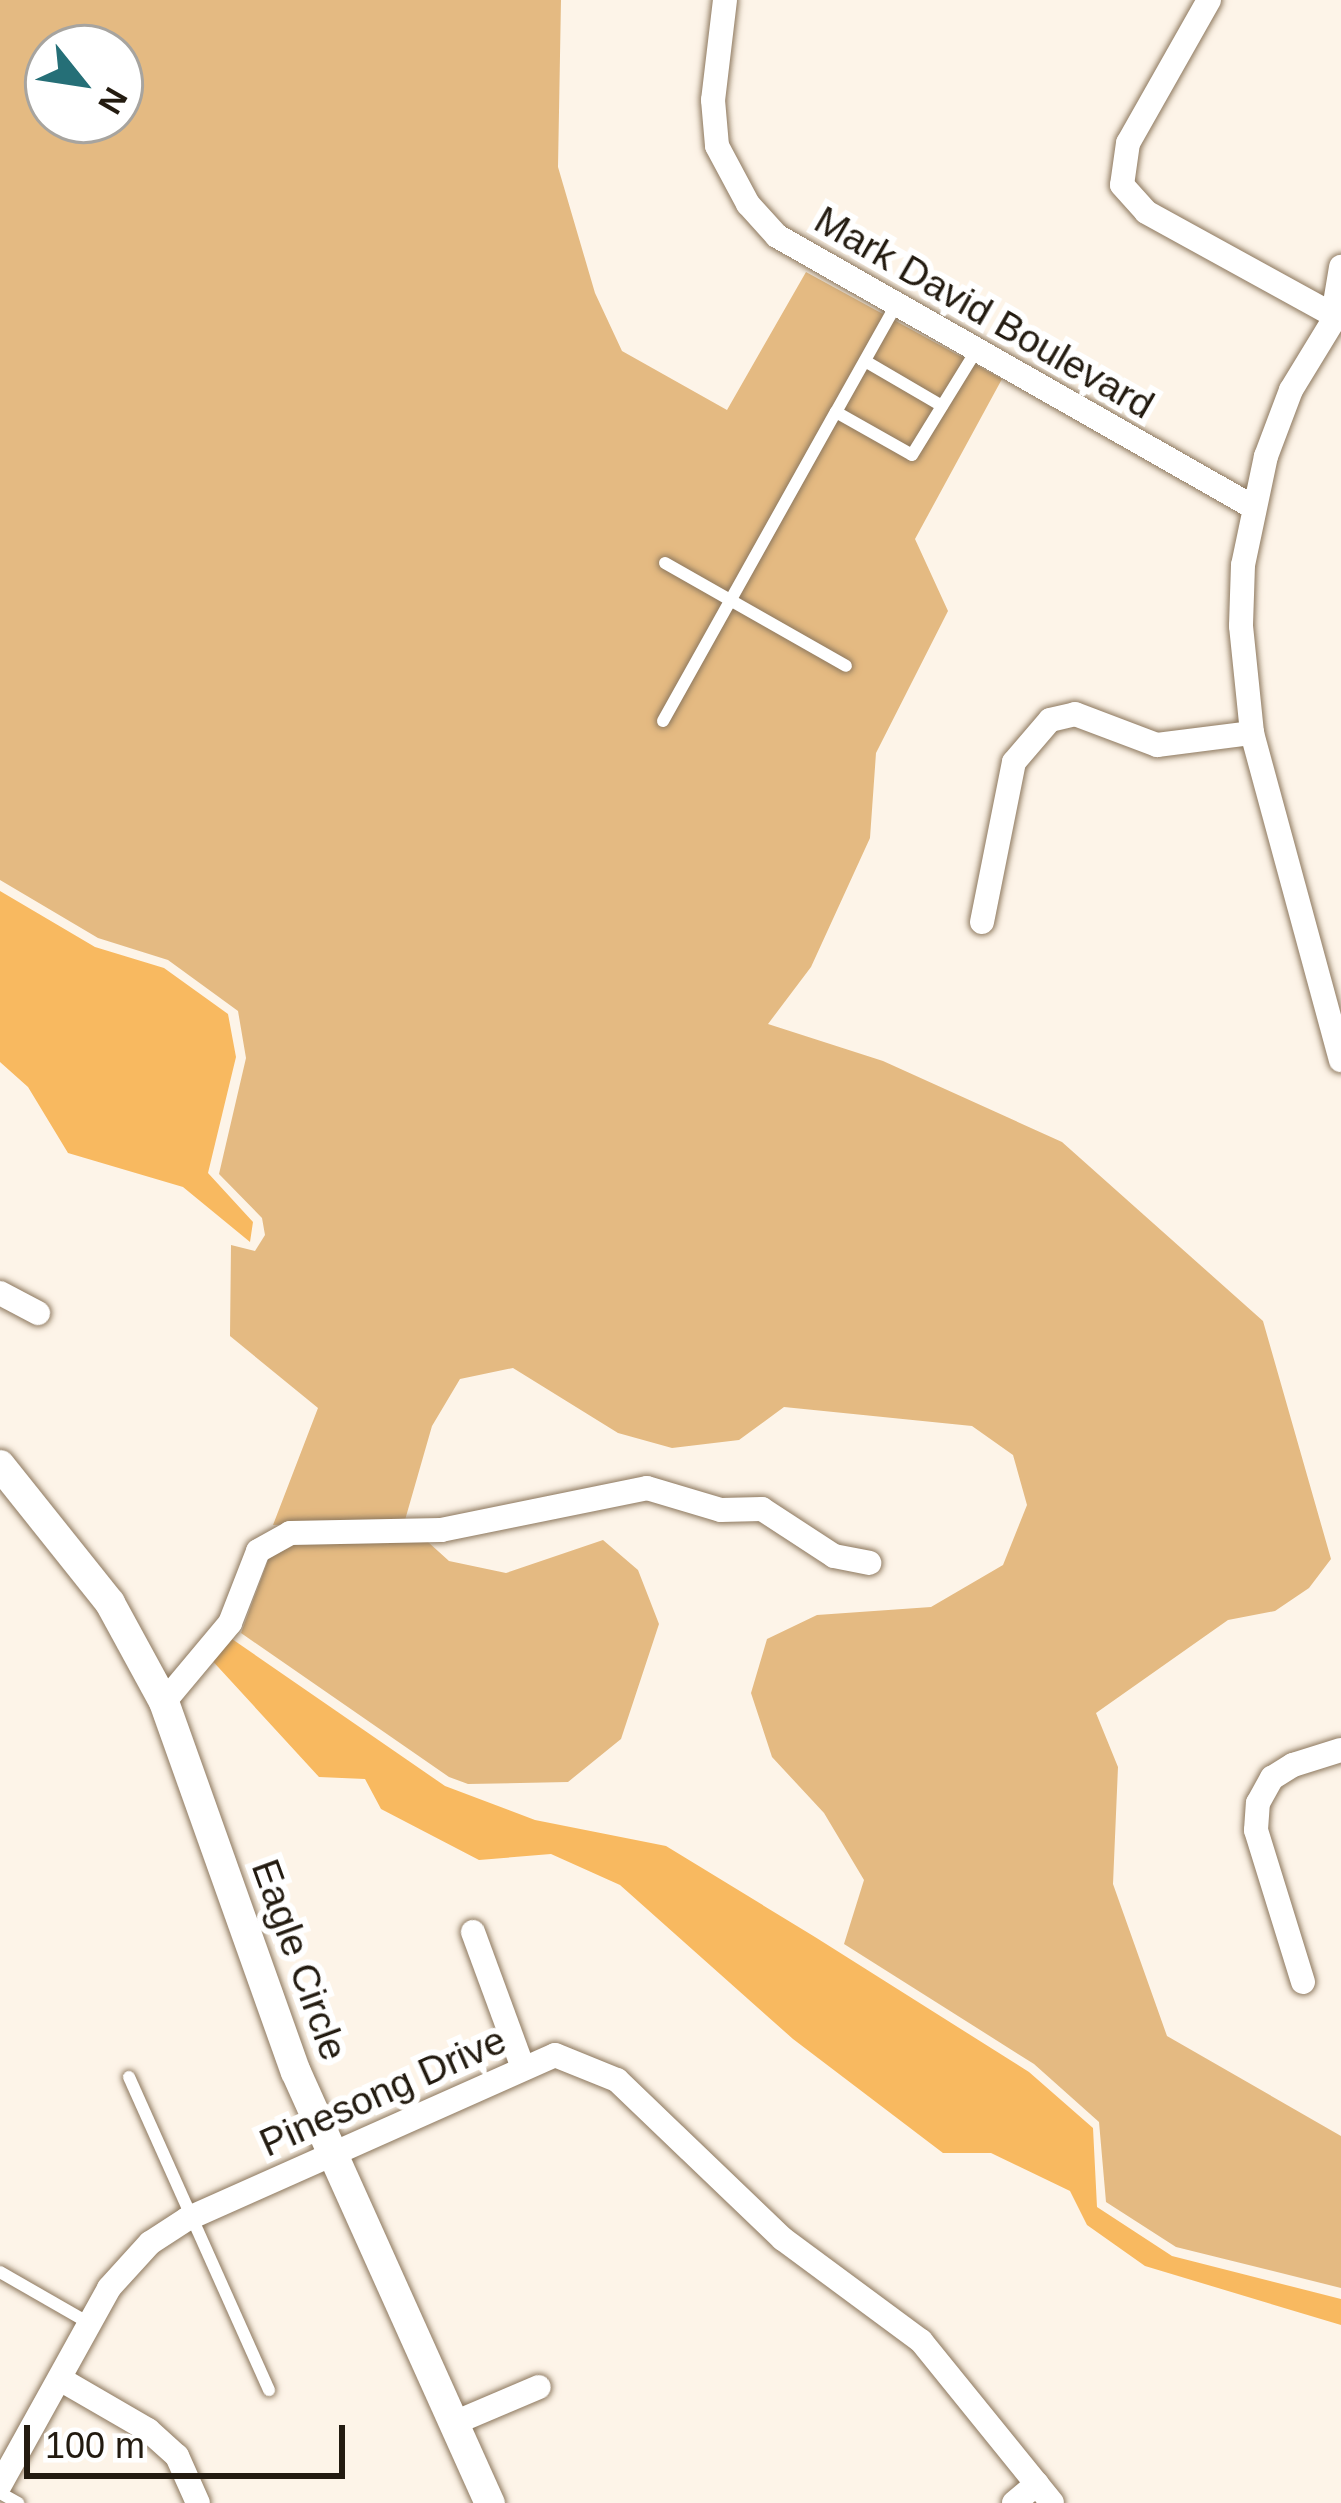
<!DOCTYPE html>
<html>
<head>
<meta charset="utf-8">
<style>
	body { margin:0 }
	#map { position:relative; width:1341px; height:2503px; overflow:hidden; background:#fdf4e8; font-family:Arial,sans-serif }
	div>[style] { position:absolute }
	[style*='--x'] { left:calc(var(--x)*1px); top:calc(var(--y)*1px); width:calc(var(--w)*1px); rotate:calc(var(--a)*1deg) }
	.green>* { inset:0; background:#e4ba82 }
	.water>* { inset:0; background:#f8b960 }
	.roads { filter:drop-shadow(0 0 3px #8c775d) drop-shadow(0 0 3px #8c775d) }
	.service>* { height:12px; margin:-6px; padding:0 6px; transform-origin:6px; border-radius:6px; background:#fff }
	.minor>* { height:24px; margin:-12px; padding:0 12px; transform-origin:12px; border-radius:12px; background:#fff }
	.tertiary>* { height:30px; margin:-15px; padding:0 15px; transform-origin:15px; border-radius:15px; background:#fff }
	span { translate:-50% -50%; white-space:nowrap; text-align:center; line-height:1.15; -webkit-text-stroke:12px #fff; paint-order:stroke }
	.street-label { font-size:39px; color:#231b10 }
	.north { position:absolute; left:24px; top:24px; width:120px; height:120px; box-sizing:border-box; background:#fff; border:3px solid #a7a49f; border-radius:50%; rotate:120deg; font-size:33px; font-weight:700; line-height:48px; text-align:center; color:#231b10 }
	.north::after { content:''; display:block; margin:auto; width:42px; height:54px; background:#256f77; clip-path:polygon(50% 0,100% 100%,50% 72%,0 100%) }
	.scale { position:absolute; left:24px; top:2425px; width:321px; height:54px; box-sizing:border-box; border:6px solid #231b10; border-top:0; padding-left:15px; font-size:36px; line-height:42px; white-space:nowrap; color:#231b10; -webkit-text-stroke:9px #fff; paint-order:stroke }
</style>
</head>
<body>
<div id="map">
	<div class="green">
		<div style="clip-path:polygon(evenodd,0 0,561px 0,558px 167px,595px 293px,622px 351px,727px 410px,806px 272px,1002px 379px,915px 539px,948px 611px,876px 753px,870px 838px,811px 967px,768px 1024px,883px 1061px,1062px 1142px,1263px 1321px,1331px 1559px,1309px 1588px,1275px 1611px,1228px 1620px,1096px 1713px,1118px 1767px,1113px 1884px,1167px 2036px,1341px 2136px,1341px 2288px,1176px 2247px,1106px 2202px,1099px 2122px,1034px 2064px,844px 1944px,864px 1880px,824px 1813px,772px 1757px,751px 1693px,767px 1639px,817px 1615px,931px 1607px,1003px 1565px,1027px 1505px,1013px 1455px,972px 1426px,784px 1407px,739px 1440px,672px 1448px,618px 1433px,513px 1368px,460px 1379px,432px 1426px,405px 1520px,273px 1525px,318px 1408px,230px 1336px,231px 1245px,255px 1251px,265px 1235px,262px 1218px,219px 1174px,246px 1058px,238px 1011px,168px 960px,98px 938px,0 880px,0 0,48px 48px,120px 48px,120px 120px,48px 120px,48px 48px)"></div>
		<div style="clip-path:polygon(603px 1540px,638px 1570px,659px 1624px,621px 1739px,568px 1782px,468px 1784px,449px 1777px,241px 1633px,269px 1558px,294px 1545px,428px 1542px,449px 1561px,506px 1573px)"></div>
	</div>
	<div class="water">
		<div style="clip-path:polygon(0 891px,95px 947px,164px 968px,228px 1014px,236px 1057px,208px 1173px,253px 1222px,250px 1242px,183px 1187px,68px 1153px,28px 1087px,0 1062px)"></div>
		<div style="clip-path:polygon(232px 1639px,445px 1786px,535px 1820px,666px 1846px,815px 1937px,1029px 2072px,1093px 2128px,1097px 2207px,1172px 2256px,1341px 2299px,1341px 2325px,1145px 2266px,1087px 2225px,1070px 2191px,991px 2153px,943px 2153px,793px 2039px,620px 1885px,551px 1854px,479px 1860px,381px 1809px,365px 1779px,319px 1777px,208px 1656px)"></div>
	</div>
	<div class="roads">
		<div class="service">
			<div style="--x:896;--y:305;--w:123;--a:119.3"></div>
			<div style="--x:836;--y:412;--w:87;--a:29.5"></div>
			<div style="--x:912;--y:455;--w:122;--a:-58.4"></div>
			<div style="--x:865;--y:361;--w:89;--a:30.3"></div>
			<div style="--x:665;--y:563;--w:208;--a:29.6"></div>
			<div style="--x:663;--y:721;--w:354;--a:-60.8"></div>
			<div style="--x:129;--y:2077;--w:343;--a:65.9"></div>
			<div style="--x:0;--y:2272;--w:103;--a:29.8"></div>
			<div style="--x:0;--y:2493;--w:21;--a:29"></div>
		</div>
		<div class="minor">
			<div style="--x:725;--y:0;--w:101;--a:96.8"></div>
			<div style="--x:713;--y:100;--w:46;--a:85"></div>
			<div style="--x:717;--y:146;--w:66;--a:61.9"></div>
			<div style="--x:748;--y:204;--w:43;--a:47.8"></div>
			<div style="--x:777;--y:236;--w:548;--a:29.65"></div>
			<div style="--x:1209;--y:0;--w:164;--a:119.5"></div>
			<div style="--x:1128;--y:143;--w:42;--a:98.1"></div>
			<div style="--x:1122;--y:185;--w:36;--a:48"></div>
			<div style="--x:1146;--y:212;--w:222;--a:28.8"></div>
			<div style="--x:1341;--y:308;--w:96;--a:121.4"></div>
			<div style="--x:1291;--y:390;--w:71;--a:110.7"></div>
			<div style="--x:1266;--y:456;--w:111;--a:101.9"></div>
			<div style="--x:1243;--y:565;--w:61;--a:91.9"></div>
			<div style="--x:1241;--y:626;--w:108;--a:84.1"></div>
			<div style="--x:1252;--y:733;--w:339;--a:74.8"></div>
			<div style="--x:1333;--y:315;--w:49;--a:-80.5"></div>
			<div style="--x:982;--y:922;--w:163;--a:-78.7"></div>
			<div style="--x:1014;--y:762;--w:55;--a:-49.4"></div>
			<div style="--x:1050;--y:720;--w:26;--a:-13"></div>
			<div style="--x:1075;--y:714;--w:88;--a:20.7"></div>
			<div style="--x:1157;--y:745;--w:96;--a:-7.2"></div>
			<div style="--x:0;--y:1293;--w:43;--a:27.8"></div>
			<div style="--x:164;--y:1702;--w:103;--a:-50.1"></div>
			<div style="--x:230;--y:1623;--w:77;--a:-68.7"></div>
			<div style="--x:258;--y:1551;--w:37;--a:-29"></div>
			<div style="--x:290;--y:1533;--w:151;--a:-1.1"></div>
			<div style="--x:441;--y:1530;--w:210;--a:-11.5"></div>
			<div style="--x:647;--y:1488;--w:77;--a:16.6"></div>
			<div style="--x:721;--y:1510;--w:41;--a:-1.4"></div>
			<div style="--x:762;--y:1509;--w:86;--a:33.1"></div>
			<div style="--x:834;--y:1556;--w:36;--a:11"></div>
			<div style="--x:473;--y:1932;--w:145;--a:69.8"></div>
			<div style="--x:1303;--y:1982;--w:159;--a:-107.2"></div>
			<div style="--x:1256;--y:1830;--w:27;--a:-86"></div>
			<div style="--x:1258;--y:1803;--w:29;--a:-61"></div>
			<div style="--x:1272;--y:1778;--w:25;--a:-32"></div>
			<div style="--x:1293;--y:1765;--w:50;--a:-17.4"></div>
			<div style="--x:60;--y:2379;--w:102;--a:30.1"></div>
			<div style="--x:148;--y:2430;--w:39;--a:42"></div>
			<div style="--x:177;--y:2456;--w:51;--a:65.9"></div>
			<div style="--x:454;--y:2423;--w:92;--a:-23"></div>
			<div style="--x:0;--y:2485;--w:225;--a:-61"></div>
			<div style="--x:109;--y:2288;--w:61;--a:-47.7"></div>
			<div style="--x:150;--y:2243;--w:44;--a:-33"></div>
			<div style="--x:187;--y:2219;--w:403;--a:-24"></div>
			<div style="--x:555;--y:2055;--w:67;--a:22"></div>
			<div style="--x:617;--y:2080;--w:230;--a:43.8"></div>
			<div style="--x:783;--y:2239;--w:172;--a:36.5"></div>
			<div style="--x:921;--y:2341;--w:208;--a:51"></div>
			<div style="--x:1014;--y:2503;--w:30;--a:-40"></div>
		</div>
		<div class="tertiary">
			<div style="--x:0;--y:1465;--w:176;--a:51.4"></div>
			<div style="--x:110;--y:1603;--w:113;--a:61.4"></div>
			<div style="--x:164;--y:1702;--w:393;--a:70.4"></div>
			<div style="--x:296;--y:2072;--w:473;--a:65.8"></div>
		</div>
	</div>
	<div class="street-label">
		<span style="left:984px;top:313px;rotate:30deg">Mark David Boulevard</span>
		<span style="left:299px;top:1960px;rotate:70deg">Eagle Circle</span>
		<span style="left:383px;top:2092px;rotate:-24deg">Pinesong Drive</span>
	</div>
	<div class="north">N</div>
	<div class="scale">100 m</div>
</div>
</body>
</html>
